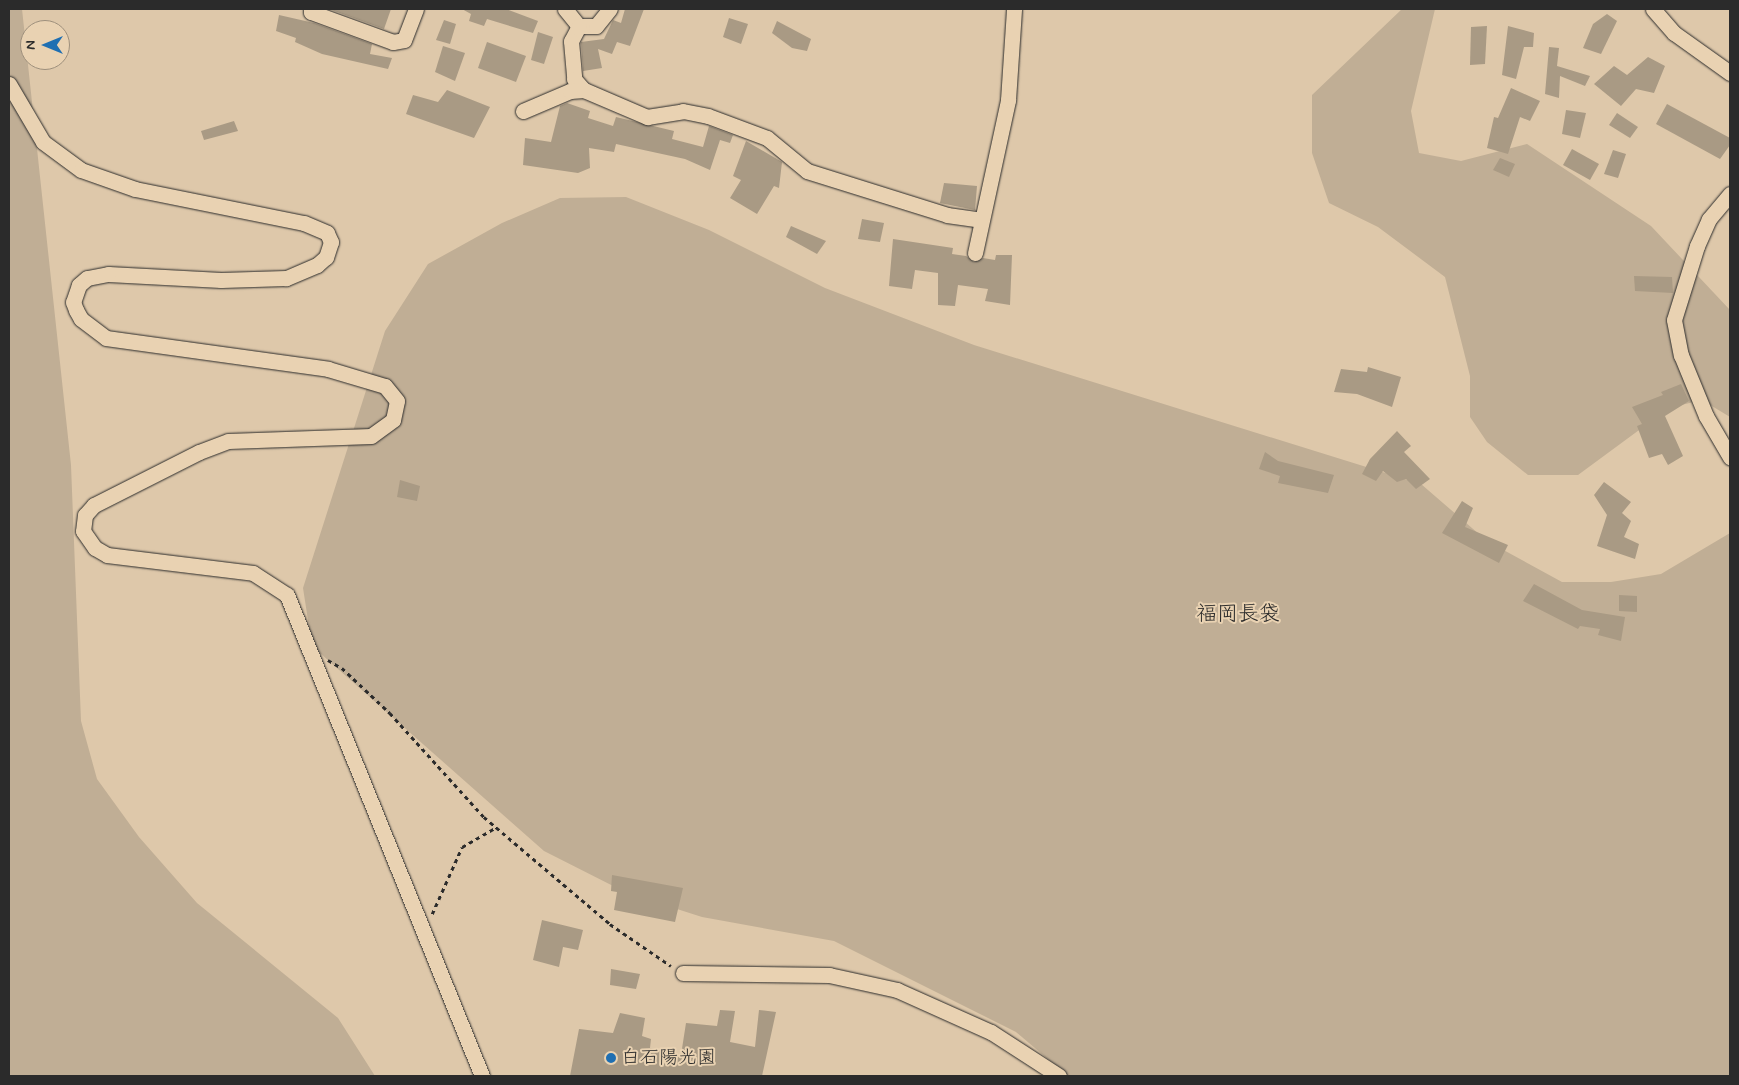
<!DOCTYPE html>
<html>
<head>
<meta charset="utf-8">
<style>
	body { margin:0 }
	#map { position:relative; width:1739px; height:1085px; overflow:hidden; background:#dec8aa; font-family:Mynerve,"Klee One",sans-serif }
	div>[style] { position:absolute }
	[style*='--x'] { left:calc(var(--x)*1px); top:calc(var(--y)*1px); width:calc(var(--w)*1px); rotate:calc(var(--a)*1deg) }
	.green>* { inset:0; background:#c0ae95 }
	.building>* { inset:0; background:#a99a84 }
	.path>* { height:2.5px; margin-top:-1.25px; transform-origin:0; background:repeating-linear-gradient(90deg,#2b2b2b 0 4px,transparent 0 8px) }
	.roads { filter:drop-shadow(0 0 1px #2b2b2b) drop-shadow(0 0 1px #2b2b2b) }
	.minor>* { height:15px; margin:-7.5px; padding:0 7.5px; transform-origin:7.5px; border-radius:7.5px; background:#e9d2b2 }
	.dots>* { width:14px; height:14px; translate:-50% -50%; box-sizing:border-box; border:2px solid #e9d2b2; border-radius:50% }
	span { translate:-50% -50%; white-space:nowrap; text-align:center; line-height:1.15; -webkit-text-stroke:4px #e9d2b2; paint-order:stroke }
	.poi-label { font-size:19px; color:#2b2b2b }
	.left { translate:0 -50%; text-align:left }
	.quarter-label { font-size:21px; color:#2b2b2b }
	.frame { position:absolute; inset:0; border:10px solid #2b2b2b; pointer-events:none }
	.north { position:absolute; left:20px; top:20px; width:50px; height:50px; box-sizing:border-box; background:#e9d2b2; border:1px solid #9d8f7c; border-radius:50%; rotate:270deg; font-size:14px; font-weight:700; line-height:20px; text-align:center; color:#2b2b2b }
	.north::after { content:''; display:block; margin:auto; width:18px; height:22px; background:#1f6fb2; clip-path:polygon(50% 0,100% 100%,50% 72%,0 100%) }
</style>
</head>
<body>
<div id="map">
	<div class="green">
		<div style="clip-path:polygon(9px 9px,22px 9px,71px 465px,81px 721px,97px 779px,139px 837px,197px 903px,338px 1018px,375px 1076px,9px 1076px)"></div>
		<div style="clip-path:polygon(1402px 9px,1435px 9px,1411px 111px,1419px 153px,1461px 161px,1527px 144px,1651px 226px,1730px 310px,1730px 417px,1702px 400px,1669px 408px,1578px 475px,1528px 475px,1487px 442px,1470px 417px,1470px 376px,1445px 277px,1378px 227px,1329px 203px,1312px 153px,1312px 95px)"></div>
		<div style="clip-path:polygon(626px 197px,709px 230px,825px 288px,974px 345px,1421px 484px,1487px 541px,1562px 582px,1611px 582px,1661px 574px,1730px 533px,1730px 1076px,1068px 1076px,1016px 1032px,834px 941px,702px 917px,627px 893px,544px 851px,312px 646px,303px 588px,385px 331px,428px 264px,502px 223px,560px 198px)"></div>
	</div>
	<div class="building">
		<div style="clip-path:polygon(329px 9px,391px 9px,384px 29px)"></div>
		<div style="clip-path:polygon(462px 9px,506px 9px,538px 21px,533px 33px,487px 19px,484px 26px,469px 21px,471px 14px)"></div>
		<div style="clip-path:polygon(625px 9px,644px 9px,630px 46px,617px 42px,612px 54px,598px 49px,602px 68px,583px 71px,581px 42px,604px 39px,613px 20px,621px 23px)"></div>
		<div style="clip-path:polygon(1607px 14px,1617px 21px,1601px 54px,1583px 48px,1593px 24px)"></div>
		<div style="clip-path:polygon(279px 15px,314px 23px,372px 44px,370px 54px,392px 58px,388px 69px,322px 54px,295px 42px,296px 38px,276px 31px)"></div>
		<div style="clip-path:polygon(729px 18px,748px 24px,741px 44px,723px 37px)"></div>
		<div style="clip-path:polygon(444px 20px,456px 24px,450px 44px,436px 40px)"></div>
		<div style="clip-path:polygon(777px 21px,811px 39px,807px 51px,792px 48px,772px 33px)"></div>
		<div style="clip-path:polygon(1487px 26px,1485px 64px,1470px 65px,1471px 27px)"></div>
		<div style="clip-path:polygon(1508px 26px,1534px 33px,1533px 47px,1524px 47px,1516px 79px,1502px 75px)"></div>
		<div style="clip-path:polygon(538px 32px,553px 37px,544px 64px,531px 60px)"></div>
		<div style="clip-path:polygon(487px 42px,526px 56px,516px 82px,478px 68px)"></div>
		<div style="clip-path:polygon(443px 46px,465px 53px,455px 81px,435px 72px)"></div>
		<div style="clip-path:polygon(1549px 47px,1559px 48px,1557px 66px,1590px 76px,1585px 86px,1560px 76px,1559px 98px,1545px 94px)"></div>
		<div style="clip-path:polygon(1648px 57px,1665px 66px,1654px 93px,1636px 89px,1621px 106px,1594px 84px,1614px 66px,1627px 75px)"></div>
		<div style="clip-path:polygon(1511px 88px,1540px 101px,1530px 121px,1520px 117px,1508px 154px,1487px 148px,1494px 117px,1498px 118px)"></div>
		<div style="clip-path:polygon(447px 90px,490px 107px,474px 138px,406px 114px,413px 95px,438px 102px)"></div>
		<div style="clip-path:polygon(567px 103px,590px 111px,588px 118px,613px 126px,616px 117px,674px 131px,672px 139px,703px 147px,709px 126px,733px 135px,730px 143px,720px 140px,710px 170px,685px 159px,616px 144px,614px 152px,589px 148px,590px 168px,578px 173px,523px 165px,525px 138px,551px 142px,560px 106px)"></div>
		<div style="clip-path:polygon(1667px 104px,1730px 138px,1730px 145px,1720px 159px,1656px 124px)"></div>
		<div style="clip-path:polygon(1566px 110px,1586px 113px,1580px 138px,1562px 134px)"></div>
		<div style="clip-path:polygon(1617px 113px,1638px 127px,1630px 138px,1609px 125px)"></div>
		<div style="clip-path:polygon(234px 121px,238px 131px,204px 140px,201px 131px)"></div>
		<div style="clip-path:polygon(746px 141px,782px 162px,779px 188px,774px 186px,757px 214px,730px 198px,741px 180px,733px 176px)"></div>
		<div style="clip-path:polygon(1572px 149px,1599px 164px,1590px 180px,1563px 165px)"></div>
		<div style="clip-path:polygon(1613px 150px,1626px 154px,1618px 178px,1604px 174px)"></div>
		<div style="clip-path:polygon(1500px 158px,1515px 164px,1509px 177px,1493px 170px)"></div>
		<div style="clip-path:polygon(944px 183px,977px 186px,975px 210px,940px 203px)"></div>
		<div style="clip-path:polygon(862px 219px,884px 223px,880px 242px,858px 239px)"></div>
		<div style="clip-path:polygon(791px 226px,826px 241px,817px 254px,786px 237px)"></div>
		<div style="clip-path:polygon(893px 239px,953px 248px,952px 254px,966px 256px,974px 262px,983px 258px,995px 260px,996px 255px,1012px 255px,1010px 305px,985px 301px,988px 289px,958px 285px,955px 306px,938px 305px,938px 273px,915px 270px,912px 289px,889px 286px)"></div>
		<div style="clip-path:polygon(1634px 276px,1672px 277px,1673px 293px,1635px 291px)"></div>
		<div style="clip-path:polygon(1368px 367px,1401px 377px,1392px 407px,1357px 394px,1334px 392px,1341px 369px,1367px 372px)"></div>
		<div style="clip-path:polygon(1681px 384px,1689px 401px,1665px 416px,1683px 456px,1668px 465px,1662px 454px,1649px 458px,1637px 426px,1642px 424px,1632px 407px,1663px 395px,1661px 392px)"></div>
		<div style="clip-path:polygon(1397px 431px,1411px 446px,1404px 452px,1430px 479px,1416px 489px,1406px 479px,1397px 482px,1383px 471px,1376px 481px,1362px 474px,1370px 459px)"></div>
		<div style="clip-path:polygon(1265px 452px,1278px 461px,1334px 475px,1328px 493px,1278px 483px,1280px 476px,1259px 469px)"></div>
		<div style="clip-path:polygon(400px 480px,420px 486px,417px 501px,397px 497px)"></div>
		<div style="clip-path:polygon(1604px 482px,1631px 502px,1622px 513px,1631px 521px,1624px 537px,1639px 544px,1635px 559px,1597px 546px,1607px 515px,1594px 495px)"></div>
		<div style="clip-path:polygon(1462px 501px,1473px 508px,1465px 527px,1508px 545px,1499px 563px,1442px 533px)"></div>
		<div style="clip-path:polygon(1534px 584px,1582px 610px,1625px 617px,1621px 641px,1598px 635px,1600px 629px,1580px 626px,1578px 629px,1523px 601px)"></div>
		<div style="clip-path:polygon(1619px 595px,1637px 596px,1637px 612px,1619px 611px)"></div>
		<div style="clip-path:polygon(612px 875px,683px 888px,675px 922px,614px 910px,617px 892px,611px 891px)"></div>
		<div style="clip-path:polygon(542px 920px,583px 930px,578px 950px,563px 947px,559px 967px,533px 960px)"></div>
		<div style="clip-path:polygon(611px 969px,640px 974px,636px 989px,610px 985px)"></div>
		<div style="clip-path:polygon(720px 1010px,735px 1011px,730px 1042px,755px 1047px,759px 1010px,776px 1012px,762px 1076px,570px 1076px,579px 1029px,613px 1033px,620px 1013px,645px 1018px,642px 1036px,651px 1039px,650px 1048px,681px 1055px,686px 1023px,717px 1026px)"></div>
	</div>
	<div class="path">
		<div style="--x:328;--y:660;--w:16;--a:30"></div>
		<div style="--x:342;--y:668;--w:66;--a:43.2"></div>
		<div style="--x:390;--y:713;--w:140;--a:47.9"></div>
		<div style="--x:484;--y:817;--w:165;--a:40.3"></div>
		<div style="--x:610;--y:924;--w:74;--a:34.5"></div>
		<div style="--x:432;--y:914;--w:73;--a:-65.9"></div>
		<div style="--x:462;--y:847;--w:39;--a:-30"></div>
	</div>
	<div class="roads">
		<div class="minor">
			<div style="--x:311;--y:9;--w:3;--a:90"></div>
			<div style="--x:311;--y:12;--w:87;--a:20.1"></div>
			<div style="--x:393;--y:42;--w:11;--a:-10"></div>
			<div style="--x:404;--y:40;--w:33;--a:-69"></div>
			<div style="--x:565;--y:9;--w:22;--a:51"></div>
			<div style="--x:579;--y:26;--w:17;--a:0"></div>
			<div style="--x:596;--y:26;--w:22;--a:-51"></div>
			<div style="--x:1653;--y:9;--w:32;--a:49"></div>
			<div style="--x:1674;--y:33;--w:69;--a:35.5"></div>
			<div style="--x:579;--y:26;--w:17;--a:118"></div>
			<div style="--x:571;--y:41;--w:38;--a:85"></div>
			<div style="--x:574;--y:79;--w:15;--a:48"></div>
			<div style="--x:9;--y:84;--w:67;--a:59.6"></div>
			<div style="--x:43;--y:142;--w:47;--a:36.4"></div>
			<div style="--x:81;--y:170;--w:57;--a:19.4"></div>
			<div style="--x:135;--y:189;--w:172;--a:11.4"></div>
			<div style="--x:304;--y:223;--w:25;--a:23"></div>
			<div style="--x:327;--y:233;--w:10;--a:66"></div>
			<div style="--x:331;--y:242;--w:16;--a:108"></div>
			<div style="--x:326;--y:257;--w:12;--a:138"></div>
			<div style="--x:317;--y:265;--w:34;--a:157"></div>
			<div style="--x:286;--y:278;--w:65;--a:178.2"></div>
			<div style="--x:221;--y:280;--w:113;--a:-177"></div>
			<div style="--x:108;--y:274;--w:21;--a:169"></div>
			<div style="--x:87;--y:278;--w:11;--a:139"></div>
			<div style="--x:79;--y:285;--w:18;--a:109"></div>
			<div style="--x:73;--y:302;--w:9;--a:69"></div>
			<div style="--x:76;--y:310;--w:10;--a:61"></div>
			<div style="--x:81;--y:319;--w:31;--a:37"></div>
			<div style="--x:106;--y:338;--w:224;--a:7.9"></div>
			<div style="--x:328;--y:369;--w:59;--a:16.6"></div>
			<div style="--x:385;--y:386;--w:19;--a:51"></div>
			<div style="--x:397;--y:401;--w:19;--a:102"></div>
			<div style="--x:393;--y:420;--w:27;--a:144"></div>
			<div style="--x:371;--y:436;--w:143;--a:178"></div>
			<div style="--x:228;--y:441;--w:31;--a:159"></div>
			<div style="--x:199;--y:452;--w:118;--a:153.2"></div>
			<div style="--x:94;--y:505;--w:13;--a:132"></div>
			<div style="--x:85;--y:515;--w:16;--a:97"></div>
			<div style="--x:83;--y:531;--w:21;--a:55"></div>
			<div style="--x:95;--y:548;--w:14;--a:30"></div>
			<div style="--x:107;--y:555;--w:147;--a:7"></div>
			<div style="--x:253;--y:573;--w:40;--a:32.9"></div>
			<div style="--x:287;--y:595;--w:519;--a:67.93"></div>
			<div style="--x:523;--y:111;--w:51;--a:-23.1"></div>
			<div style="--x:570;--y:91;--w:14;--a:-4"></div>
			<div style="--x:584;--y:90;--w:69;--a:23.2"></div>
			<div style="--x:647;--y:117;--w:36;--a:-9"></div>
			<div style="--x:683;--y:111;--w:25;--a:11"></div>
			<div style="--x:708;--y:116;--w:63;--a:20.4"></div>
			<div style="--x:767;--y:138;--w:52;--a:39.5"></div>
			<div style="--x:807;--y:171;--w:147;--a:17.4"></div>
			<div style="--x:947;--y:215;--w:34;--a:8"></div>
			<div style="--x:1730;--y:194;--w:33;--a:130"></div>
			<div style="--x:1709;--y:219;--w:30;--a:114"></div>
			<div style="--x:1697;--y:246;--w:77;--a:107.3"></div>
			<div style="--x:1674;--y:320;--w:36;--a:79"></div>
			<div style="--x:1681;--y:355;--w:66;--a:67.7"></div>
			<div style="--x:1706;--y:416;--w:48;--a:59.7"></div>
			<div style="--x:975;--y:253;--w:157;--a:-77.8"></div>
			<div style="--x:1008;--y:100;--w:91;--a:-86.2"></div>
			<div style="--x:683;--y:973;--w:146;--a:0.8"></div>
			<div style="--x:829;--y:975;--w:70;--a:12.4"></div>
			<div style="--x:897;--y:990;--w:103;--a:24.1"></div>
			<div style="--x:991;--y:1032;--w:81;--a:32.9"></div>
		</div>
	</div>
	<div class="dots">
		<div style="left:611px;top:1058px;background:#1f6fb2"></div>
	</div>
	<div class="poi-label">
		<span class="left" style="left:621px;top:1058px">白石陽光園</span>
	</div>
	<div class="quarter-label">
		<span style="left:1238px;top:614px">福岡長袋</span>
	</div>
	<div class="frame"></div>
	<div class="north">N</div>
</div>
</body>
</html>
